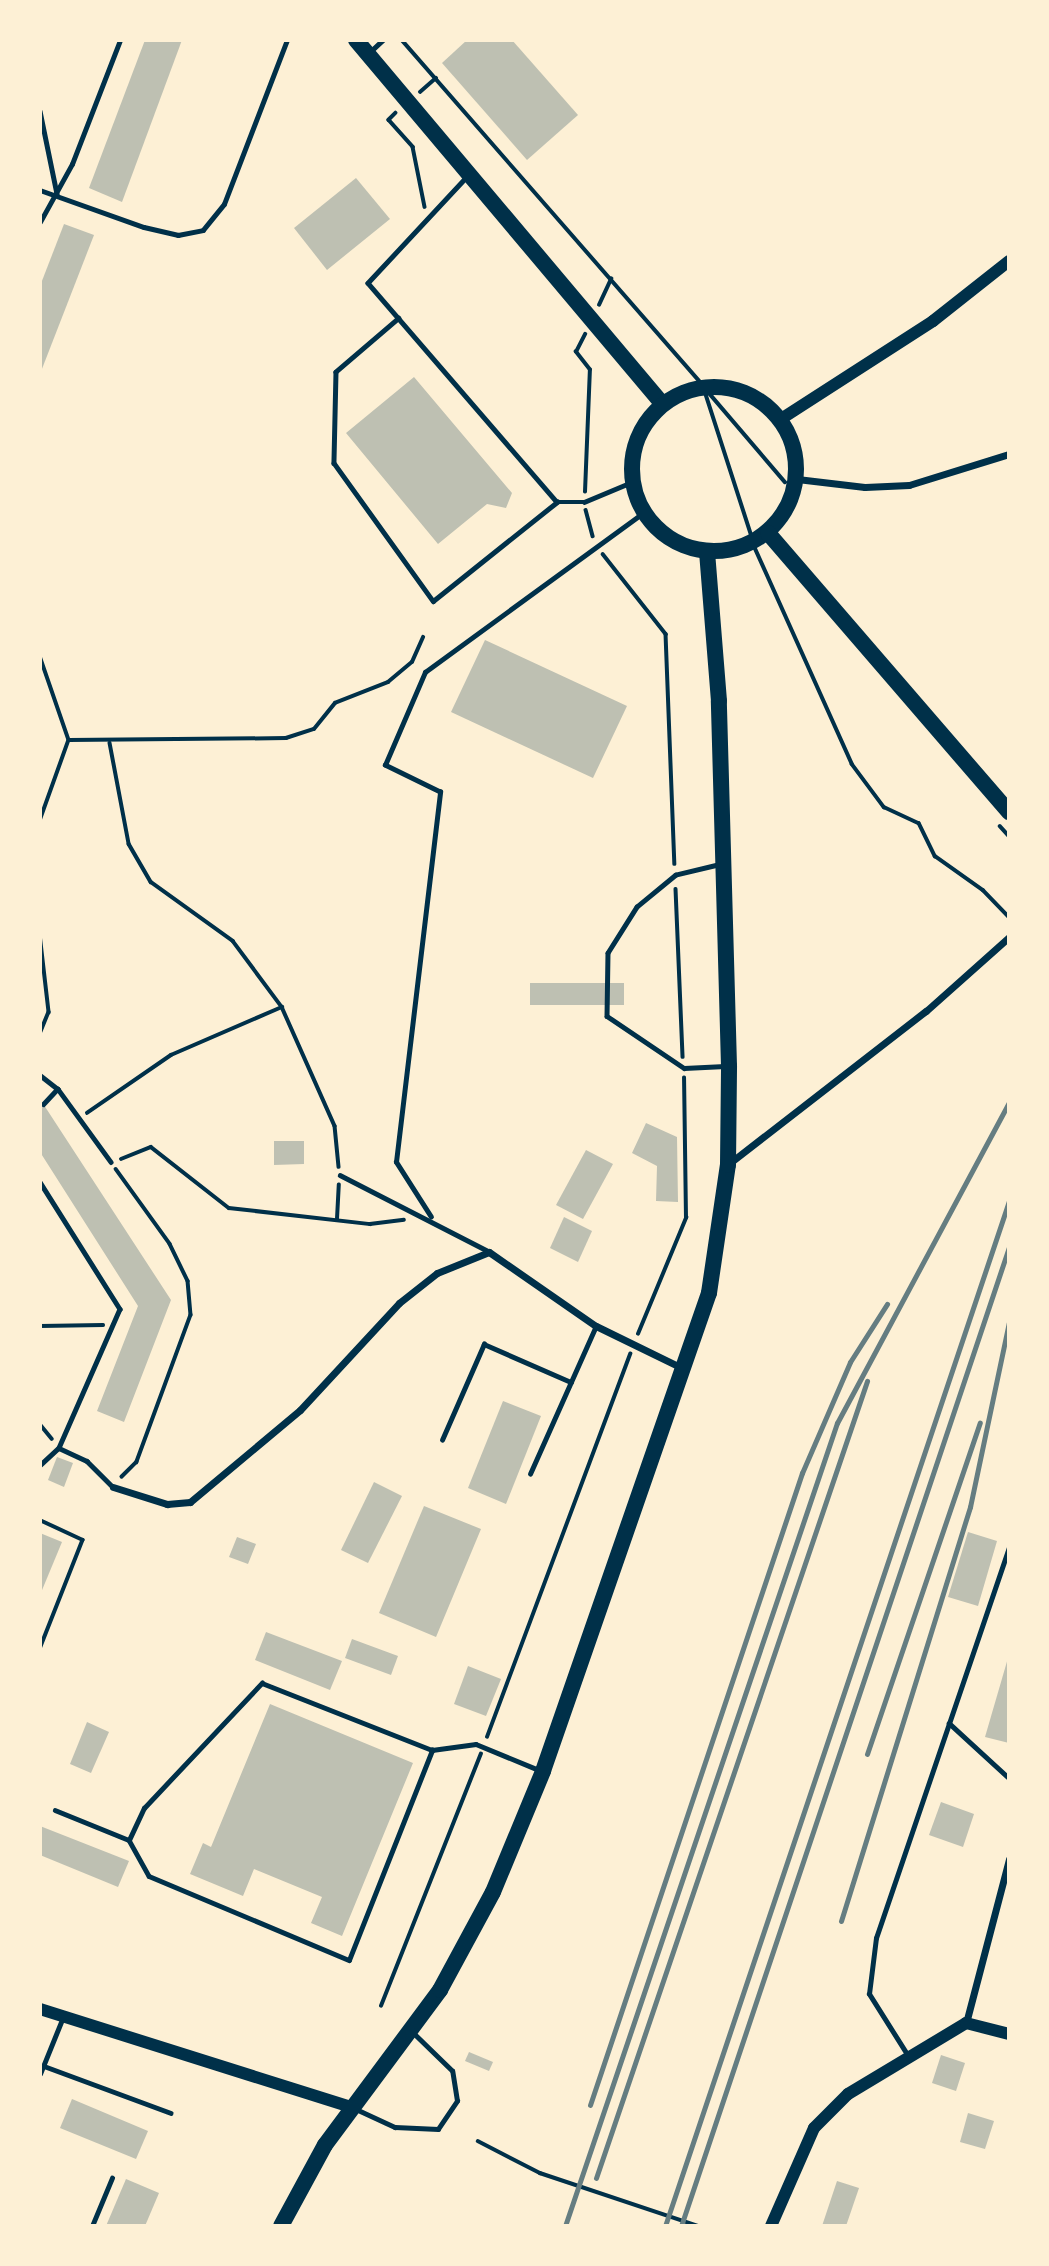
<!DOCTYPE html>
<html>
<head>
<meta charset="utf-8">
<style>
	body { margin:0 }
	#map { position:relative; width:1049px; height:2266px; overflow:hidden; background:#fdf0d5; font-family:Helvetica,sans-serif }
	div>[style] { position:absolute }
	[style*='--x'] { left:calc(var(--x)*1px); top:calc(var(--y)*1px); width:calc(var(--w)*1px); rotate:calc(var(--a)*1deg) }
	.building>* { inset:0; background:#bec0b2 }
	.path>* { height:3.5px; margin:-1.75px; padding:0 1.75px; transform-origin:1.75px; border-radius:1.75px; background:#003049 }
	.service>* { height:4.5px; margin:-2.25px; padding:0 2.25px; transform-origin:2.25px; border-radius:2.25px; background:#003049 }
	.minor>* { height:7px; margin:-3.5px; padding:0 3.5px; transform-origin:3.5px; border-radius:3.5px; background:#003049 }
	.tertiary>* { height:12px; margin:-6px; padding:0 6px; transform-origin:6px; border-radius:6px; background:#003049 }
	.primary>* { height:16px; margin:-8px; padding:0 8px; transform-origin:8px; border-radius:8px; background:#003049 }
	.primary>.ring { margin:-8px; padding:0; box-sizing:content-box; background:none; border:16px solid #003049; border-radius:50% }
	.rail>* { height:5px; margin:-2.5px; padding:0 2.5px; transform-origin:2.5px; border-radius:2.5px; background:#657d81 }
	span { translate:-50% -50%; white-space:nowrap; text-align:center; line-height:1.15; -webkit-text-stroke:7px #fdf0d5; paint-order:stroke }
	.frame { position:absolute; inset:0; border:42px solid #fdf0d5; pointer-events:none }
</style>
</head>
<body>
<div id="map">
	<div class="building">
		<div style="clip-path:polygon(145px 40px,182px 40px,122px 202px,89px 188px)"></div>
		<div style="clip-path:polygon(467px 40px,512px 40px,578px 115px,527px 160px,442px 63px)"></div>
		<div style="clip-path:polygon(356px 178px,390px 219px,327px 270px,294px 228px)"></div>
		<div style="clip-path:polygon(64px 224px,94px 235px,40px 374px,40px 286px)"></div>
		<div style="clip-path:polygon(414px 377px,512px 493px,506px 508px,487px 504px,438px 544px,346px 433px)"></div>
		<div style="clip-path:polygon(485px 640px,627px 706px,593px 778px,451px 712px)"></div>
		<div style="clip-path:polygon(530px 983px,624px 983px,624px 1005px,530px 1005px)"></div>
		<div style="clip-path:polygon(40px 1099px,171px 1300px,124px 1422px,97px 1411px,138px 1306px,40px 1152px)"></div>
		<div style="clip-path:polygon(646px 1123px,677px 1137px,678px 1202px,656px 1201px,657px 1166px,632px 1153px)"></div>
		<div style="clip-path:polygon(274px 1141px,304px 1141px,304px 1164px,274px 1165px)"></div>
		<div style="clip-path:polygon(586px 1150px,613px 1164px,583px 1219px,556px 1205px)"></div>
		<div style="clip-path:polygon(564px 1217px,592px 1231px,578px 1262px,550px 1248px)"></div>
		<div style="clip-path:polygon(503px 1401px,541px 1416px,506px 1504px,468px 1488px)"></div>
		<div style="clip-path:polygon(57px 1457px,73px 1463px,64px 1487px,48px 1480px)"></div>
		<div style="clip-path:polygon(374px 1482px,402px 1496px,368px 1563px,341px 1550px)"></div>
		<div style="clip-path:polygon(424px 1506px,481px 1529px,436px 1637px,379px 1613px)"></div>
		<div style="clip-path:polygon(968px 1532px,997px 1541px,978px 1606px,948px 1597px)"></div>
		<div style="clip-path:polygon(40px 1533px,62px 1542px,40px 1595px)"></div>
		<div style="clip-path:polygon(237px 1537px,256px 1544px,248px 1564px,229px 1557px)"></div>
		<div style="clip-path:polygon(266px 1632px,342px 1661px,330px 1690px,255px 1660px)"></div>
		<div style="clip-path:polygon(352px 1639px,398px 1656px,391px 1675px,345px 1658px)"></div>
		<div style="clip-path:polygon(1008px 1658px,1009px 1658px,1009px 1743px,985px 1737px)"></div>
		<div style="clip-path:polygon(468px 1666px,501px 1679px,486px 1716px,454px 1704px)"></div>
		<div style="clip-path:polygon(270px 1704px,413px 1763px,342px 1936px,311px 1923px,322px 1897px,254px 1869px,243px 1896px,190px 1874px,203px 1843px,211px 1847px)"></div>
		<div style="clip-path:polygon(87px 1722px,109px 1732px,91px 1773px,70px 1764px)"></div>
		<div style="clip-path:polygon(941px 1802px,974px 1814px,963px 1847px,929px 1835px)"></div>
		<div style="clip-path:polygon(40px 1826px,129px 1861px,118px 1887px,40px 1855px)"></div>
		<div style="clip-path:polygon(469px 2052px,493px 2062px,489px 2071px,465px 2061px)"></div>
		<div style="clip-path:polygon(941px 2055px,965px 2063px,956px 2091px,932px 2083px)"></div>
		<div style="clip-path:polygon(72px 2099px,148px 2131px,136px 2159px,60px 2128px)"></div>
		<div style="clip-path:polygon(968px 2113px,994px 2121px,985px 2149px,960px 2142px)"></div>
		<div style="clip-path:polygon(126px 2179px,159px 2193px,145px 2226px,106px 2226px)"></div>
		<div style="clip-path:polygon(837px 2181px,859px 2188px,846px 2226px,822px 2226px)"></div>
	</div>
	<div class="path">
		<div style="--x:402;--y:40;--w:458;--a:48.9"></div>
		<div style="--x:703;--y:385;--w:163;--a:72.1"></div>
		<div style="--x:420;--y:92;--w:21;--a:-41"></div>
		<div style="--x:396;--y:113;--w:10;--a:135"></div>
		<div style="--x:389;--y:120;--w:36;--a:48"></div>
		<div style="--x:413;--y:147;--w:61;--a:78.7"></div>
		<div style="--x:599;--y:305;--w:29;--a:-65"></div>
		<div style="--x:704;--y:387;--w:125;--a:49.5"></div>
		<div style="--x:585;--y:492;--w:122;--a:-87.7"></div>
		<div style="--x:590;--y:370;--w:23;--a:-128"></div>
		<div style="--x:576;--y:352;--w:20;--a:-63"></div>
		<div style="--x:586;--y:510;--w:27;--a:75"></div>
		<div style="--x:752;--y:541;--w:244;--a:65.8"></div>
		<div style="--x:852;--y:764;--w:54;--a:53.3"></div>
		<div style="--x:884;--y:807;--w:38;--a:25"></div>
		<div style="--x:919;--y:823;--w:37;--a:64"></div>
		<div style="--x:935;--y:856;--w:59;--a:35.3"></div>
		<div style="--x:983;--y:890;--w:37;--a:46"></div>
		<div style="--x:603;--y:554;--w:102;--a:51.8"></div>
		<div style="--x:666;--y:634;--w:230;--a:87.8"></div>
		<div style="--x:40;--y:656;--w:89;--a:71"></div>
		<div style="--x:69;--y:740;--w:86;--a:109.7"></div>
		<div style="--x:69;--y:740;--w:217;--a:-0.5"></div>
		<div style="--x:286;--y:738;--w:29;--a:-18"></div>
		<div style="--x:314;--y:729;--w:33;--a:-51"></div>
		<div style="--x:335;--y:703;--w:57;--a:-21.6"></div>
		<div style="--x:388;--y:682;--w:31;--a:-40"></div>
		<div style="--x:412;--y:662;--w:27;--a:-66"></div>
		<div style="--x:110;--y:743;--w:103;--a:79.3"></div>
		<div style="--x:129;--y:844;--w:44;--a:59.9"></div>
		<div style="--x:151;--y:882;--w:101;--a:35.7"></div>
		<div style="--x:233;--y:941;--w:82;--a:53.4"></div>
		<div style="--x:282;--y:1007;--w:130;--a:66"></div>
		<div style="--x:335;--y:1126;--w:41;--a:84.4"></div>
		<div style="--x:1000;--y:826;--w:13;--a:48"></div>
		<div style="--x:676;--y:889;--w:168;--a:87.6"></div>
		<div style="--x:40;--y:934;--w:79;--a:83.4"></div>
		<div style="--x:49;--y:1012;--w:24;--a:112"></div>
		<div style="--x:87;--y:1113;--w:102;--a:-34.6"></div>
		<div style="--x:171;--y:1055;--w:121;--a:-23.4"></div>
		<div style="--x:121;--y:1159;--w:32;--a:-22"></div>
		<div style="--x:151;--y:1147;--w:99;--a:38"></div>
		<div style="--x:229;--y:1208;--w:142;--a:6.5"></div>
		<div style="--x:370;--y:1224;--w:34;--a:-7"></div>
		<div style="--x:116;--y:1169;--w:92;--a:54.2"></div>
		<div style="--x:170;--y:1244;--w:41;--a:64.1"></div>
		<div style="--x:188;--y:1281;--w:34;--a:85"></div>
		<div style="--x:191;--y:1315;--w:157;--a:110.2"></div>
		<div style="--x:137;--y:1462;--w:21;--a:135"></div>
		<div style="--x:337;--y:1219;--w:34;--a:-87"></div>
		<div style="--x:40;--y:1326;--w:63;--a:-0.9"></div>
		<div style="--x:638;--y:1334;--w:126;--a:-67.5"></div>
		<div style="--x:686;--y:1218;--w:140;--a:-90.8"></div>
		<div style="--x:40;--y:1424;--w:19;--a:51"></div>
		<div style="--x:40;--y:1520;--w:47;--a:24.9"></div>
		<div style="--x:83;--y:1540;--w:117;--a:111.5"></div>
		<div style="--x:487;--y:1737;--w:409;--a:-69.5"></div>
		<div style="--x:381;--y:2006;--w:271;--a:-68.4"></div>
		<div style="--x:478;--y:2141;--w:70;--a:27.3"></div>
		<div style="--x:540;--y:2173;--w:167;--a:18.5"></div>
	</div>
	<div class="service">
		<div style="--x:371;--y:51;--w:16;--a:-43"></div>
		<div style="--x:40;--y:111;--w:85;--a:78.4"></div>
		<div style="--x:467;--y:177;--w:145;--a:133"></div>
		<div style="--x:368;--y:283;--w:289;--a:49.2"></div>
		<div style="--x:557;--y:502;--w:27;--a:0"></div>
		<div style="--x:584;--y:502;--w:52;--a:-22.6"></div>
		<div style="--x:40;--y:190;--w:110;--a:19.6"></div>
		<div style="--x:144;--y:227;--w:35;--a:13"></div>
		<div style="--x:178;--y:235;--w:25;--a:-11"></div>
		<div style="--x:203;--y:230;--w:33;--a:-51"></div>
		<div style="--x:224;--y:204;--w:176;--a:-69"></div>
		<div style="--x:40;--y:222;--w:66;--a:-61.1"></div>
		<div style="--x:72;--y:164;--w:133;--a:-68.8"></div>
		<div style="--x:399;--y:318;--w:83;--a:139.4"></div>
		<div style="--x:336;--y:372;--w:91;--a:91.3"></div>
		<div style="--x:334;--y:463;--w:170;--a:54.3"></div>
		<div style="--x:433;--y:601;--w:159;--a:-38.6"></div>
		<div style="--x:718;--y:865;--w:43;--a:166.6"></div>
		<div style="--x:676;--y:875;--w:50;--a:140.6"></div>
		<div style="--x:637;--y:907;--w:54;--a:122.2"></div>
		<div style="--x:608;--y:953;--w:63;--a:90.9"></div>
		<div style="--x:607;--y:1016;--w:93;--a:34"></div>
		<div style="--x:684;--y:1068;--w:41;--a:-2.8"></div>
		<div style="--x:40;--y:1075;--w:23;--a:38"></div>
		<div style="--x:58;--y:1089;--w:21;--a:133"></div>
		<div style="--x:58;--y:1089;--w:90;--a:54"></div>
		<div style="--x:340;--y:1175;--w:166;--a:27.2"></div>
		<div style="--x:40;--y:1182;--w:150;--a:57.8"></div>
		<div style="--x:120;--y:1309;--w:152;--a:113.7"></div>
		<div style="--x:59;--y:1448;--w:26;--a:137"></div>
		<div style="--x:431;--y:1217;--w:65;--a:-122.5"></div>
		<div style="--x:396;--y:1162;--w:373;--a:-83.2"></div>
		<div style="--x:440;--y:792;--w:61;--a:-153.9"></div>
		<div style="--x:385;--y:765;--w:101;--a:-66.7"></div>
		<div style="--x:425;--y:672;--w:270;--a:-36.1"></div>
		<div style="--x:442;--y:1440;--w:105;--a:-66.4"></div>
		<div style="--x:484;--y:1344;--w:95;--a:23.6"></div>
		<div style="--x:59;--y:1448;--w:31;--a:25"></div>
		<div style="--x:87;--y:1461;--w:37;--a:45"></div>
		<div style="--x:530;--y:1474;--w:162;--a:-66"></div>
		<div style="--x:949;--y:1723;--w:81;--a:42.5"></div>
		<div style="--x:55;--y:1810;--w:80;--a:22.1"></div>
		<div style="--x:129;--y:1840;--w:41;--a:60.9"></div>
		<div style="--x:149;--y:1876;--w:217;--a:22.8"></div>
		<div style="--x:349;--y:1960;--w:226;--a:-68.4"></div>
		<div style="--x:129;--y:1840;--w:35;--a:-65"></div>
		<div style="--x:144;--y:1808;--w:172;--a:-46.7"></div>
		<div style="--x:262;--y:1683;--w:183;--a:21.5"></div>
		<div style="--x:432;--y:1750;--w:44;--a:-7.8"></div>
		<div style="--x:476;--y:1744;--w:68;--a:22.4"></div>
		<div style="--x:908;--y:2056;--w:73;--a:-122.2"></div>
		<div style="--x:869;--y:1994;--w:56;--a:-82.9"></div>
		<div style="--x:876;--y:1938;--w:412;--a:-71.2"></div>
		<div style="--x:44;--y:2066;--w:135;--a:20.3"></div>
		<div style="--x:40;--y:2074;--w:61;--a:-68"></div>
		<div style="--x:356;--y:2109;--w:43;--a:24.8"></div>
		<div style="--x:395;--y:2127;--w:43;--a:2.7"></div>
		<div style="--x:438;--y:2129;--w:34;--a:-56"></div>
		<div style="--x:457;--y:2101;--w:30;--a:-99"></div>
		<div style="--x:452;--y:2071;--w:53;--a:-135.8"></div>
		<div style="--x:92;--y:2226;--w:52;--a:-67.4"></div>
	</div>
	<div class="minor">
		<div style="--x:797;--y:479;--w:68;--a:6.7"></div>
		<div style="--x:865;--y:487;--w:44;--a:-2.6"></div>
		<div style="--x:909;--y:485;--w:105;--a:-17.2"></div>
		<div style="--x:731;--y:1162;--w:247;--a:-37.8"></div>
		<div style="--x:926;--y:1011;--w:111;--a:-41.7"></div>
		<div style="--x:113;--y:1487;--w:57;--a:17.5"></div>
		<div style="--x:167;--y:1504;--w:23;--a:-5"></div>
		<div style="--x:190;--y:1502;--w:143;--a:-39.9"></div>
		<div style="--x:300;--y:1410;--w:146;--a:-47.2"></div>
		<div style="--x:399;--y:1303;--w:48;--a:-38.3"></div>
		<div style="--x:437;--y:1273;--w:56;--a:-22"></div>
		<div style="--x:489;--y:1252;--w:130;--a:34.7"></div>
		<div style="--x:596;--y:1326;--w:96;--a:26"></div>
		<div style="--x:966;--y:2023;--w:170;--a:-75.3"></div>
	</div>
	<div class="tertiary">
		<div style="--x:781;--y:419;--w:181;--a:-32.8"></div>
		<div style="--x:933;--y:321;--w:97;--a:-38.3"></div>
		<div style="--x:40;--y:2009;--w:326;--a:17.5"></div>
		<div style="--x:771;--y:2226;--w:107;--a:-66.3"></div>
		<div style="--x:814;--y:2128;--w:48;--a:-45"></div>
		<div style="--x:848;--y:2094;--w:138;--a:-31"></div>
		<div style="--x:966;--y:2023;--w:44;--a:14.3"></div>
	</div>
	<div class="primary">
		<div style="--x:356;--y:40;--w:476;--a:49.9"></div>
		<div class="ring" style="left:632px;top:387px;width:148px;height:148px"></div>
		<div style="--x:768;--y:533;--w:369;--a:49.2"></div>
		<div style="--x:281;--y:2226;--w:92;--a:-61.5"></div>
		<div style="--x:325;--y:2145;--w:193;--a:-53.4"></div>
		<div style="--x:440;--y:1990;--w:111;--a:-61.6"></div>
		<div style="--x:493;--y:1892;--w:131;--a:-67.5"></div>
		<div style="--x:543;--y:1771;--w:506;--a:-70.85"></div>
		<div style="--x:709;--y:1293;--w:129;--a:-81.6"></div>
		<div style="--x:728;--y:1165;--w:99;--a:-89.4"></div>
		<div style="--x:729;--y:1066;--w:365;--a:-91.6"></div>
		<div style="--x:719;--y:701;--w:149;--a:-94.6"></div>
	</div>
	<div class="rail">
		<div style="--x:867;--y:1754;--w:350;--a:-71.2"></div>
		<div style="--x:841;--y:1921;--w:434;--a:-72.7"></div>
		<div style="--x:970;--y:1507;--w:189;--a:-78.1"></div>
		<div style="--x:590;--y:2105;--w:667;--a:-71.46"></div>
		<div style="--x:802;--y:1473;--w:121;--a:-66.6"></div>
		<div style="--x:850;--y:1362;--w:69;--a:-57.5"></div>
		<div style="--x:596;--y:2178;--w:842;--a:-71.22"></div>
		<div style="--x:565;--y:2226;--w:848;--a:-71.29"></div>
		<div style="--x:837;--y:1423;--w:364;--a:-61.8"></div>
		<div style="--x:665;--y:2226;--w:1081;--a:-71.45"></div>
		<div style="--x:681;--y:2226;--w:1032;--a:-71.48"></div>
	</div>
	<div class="frame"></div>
</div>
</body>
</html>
